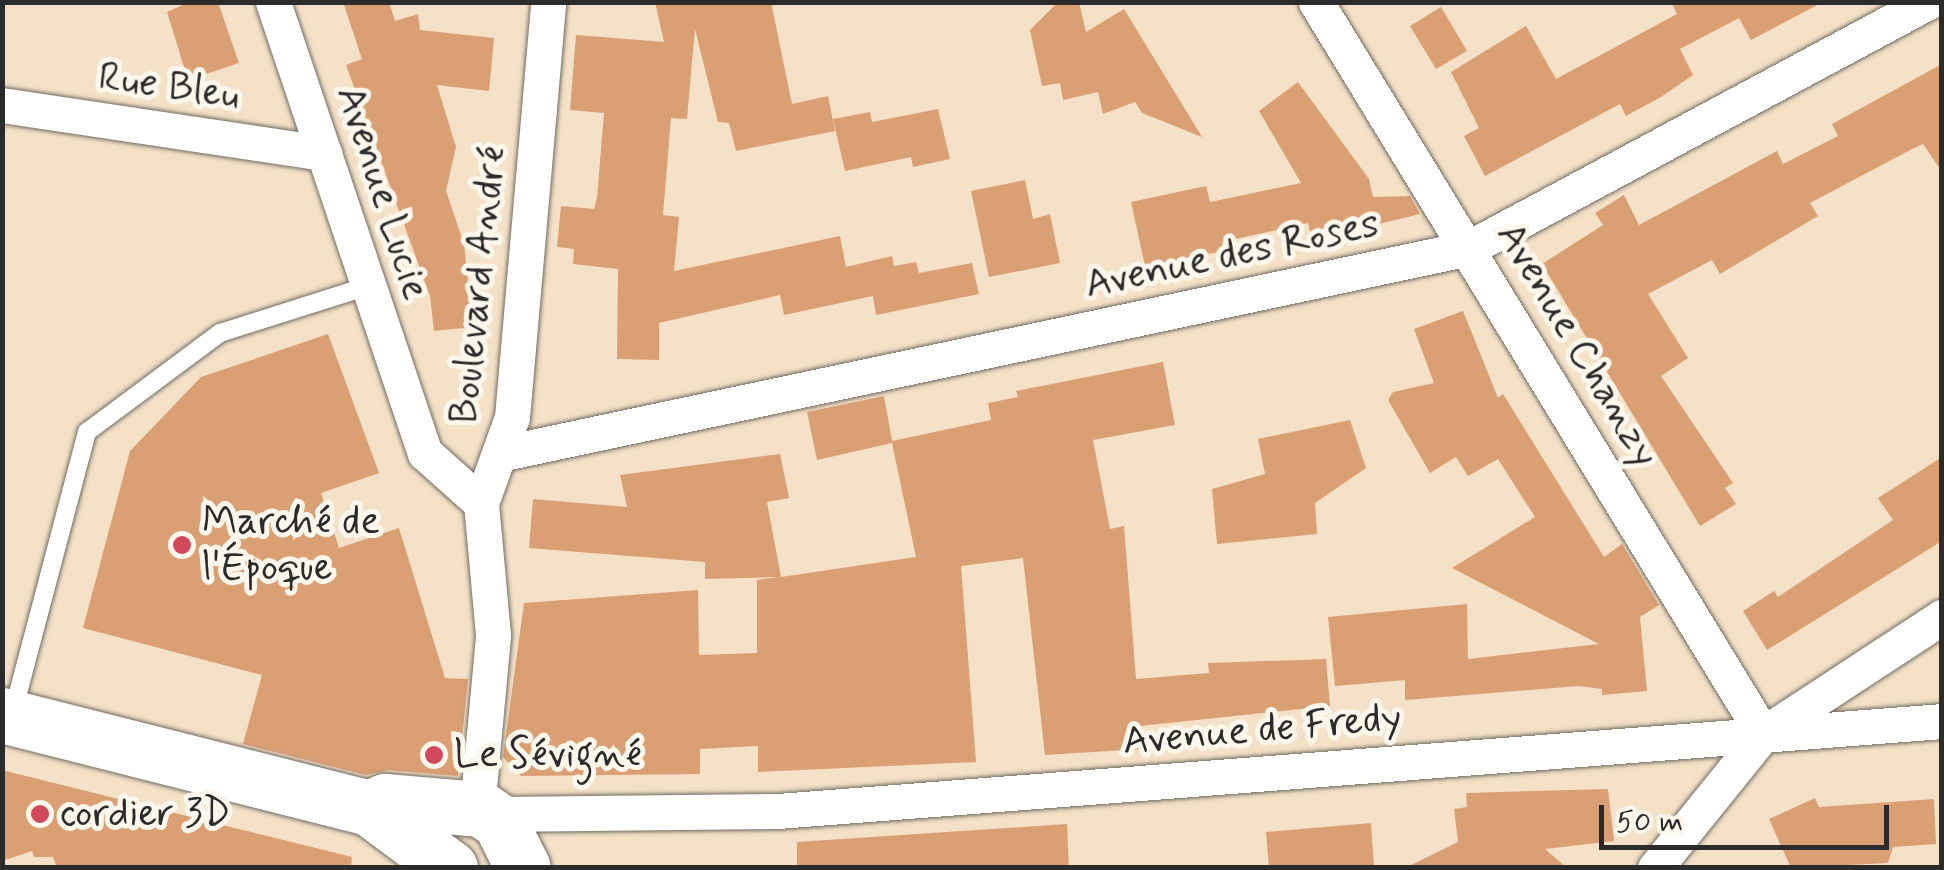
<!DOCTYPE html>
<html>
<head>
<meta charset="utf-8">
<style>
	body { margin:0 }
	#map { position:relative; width:1944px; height:870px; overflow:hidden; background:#f4e1c7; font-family:Mynerve,sans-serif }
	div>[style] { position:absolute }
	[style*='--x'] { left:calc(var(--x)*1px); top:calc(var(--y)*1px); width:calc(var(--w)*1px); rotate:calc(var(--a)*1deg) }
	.building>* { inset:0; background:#db9f74 }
	.roads { filter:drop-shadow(0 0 2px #716b62) drop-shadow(0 0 2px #716b62) }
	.lane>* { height:18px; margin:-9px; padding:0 9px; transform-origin:9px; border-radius:9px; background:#fff }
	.street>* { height:35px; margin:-17.5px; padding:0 17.5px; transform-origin:17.5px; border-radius:17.5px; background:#fff }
	.primary>* { height:55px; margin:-27.5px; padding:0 27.5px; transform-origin:27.5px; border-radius:27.5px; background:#fff }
	.dots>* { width:28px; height:28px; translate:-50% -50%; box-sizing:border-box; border:5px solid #fbf7ec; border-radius:50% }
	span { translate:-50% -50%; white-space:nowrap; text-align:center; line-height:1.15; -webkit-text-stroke:10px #fbf7ec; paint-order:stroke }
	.street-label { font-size:40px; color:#2b2b2b }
	.poi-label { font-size:40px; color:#2b2b2b }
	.left { translate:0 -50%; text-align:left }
	.frame { position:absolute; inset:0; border:5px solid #2b2b2b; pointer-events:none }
	.scale { position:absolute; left:1599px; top:805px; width:290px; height:45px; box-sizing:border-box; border:5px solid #2b2b2b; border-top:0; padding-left:12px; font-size:30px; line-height:35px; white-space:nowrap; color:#2b2b2b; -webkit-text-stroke:8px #fbf7ec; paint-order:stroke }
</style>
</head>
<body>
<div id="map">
	<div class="building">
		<div style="clip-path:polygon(189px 2px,218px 2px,239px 63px,188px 80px,167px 12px)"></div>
		<div style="clip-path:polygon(343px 2px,389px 2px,395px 21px,418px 14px,420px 30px,494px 38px,489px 91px,437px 85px,456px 147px,446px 191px,464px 244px,473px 327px,434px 331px,430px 296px,346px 65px,362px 59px)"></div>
		<div style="clip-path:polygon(655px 2px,771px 2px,792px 104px,828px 96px,835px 131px,736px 151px,729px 123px,718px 122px,695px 29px,687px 119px,671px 118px,663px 215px,679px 217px,674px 271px,840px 236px,846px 267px,892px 256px,894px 266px,916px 262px,919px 273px,972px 263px,979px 294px,876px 315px,873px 296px,784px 315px,780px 295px,659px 323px,659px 360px,617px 359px,618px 269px,573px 264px,574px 249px,557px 247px,561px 206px,594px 209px,597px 198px,604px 113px,570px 110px,576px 35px,664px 42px)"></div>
		<div style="clip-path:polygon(1058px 2px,1079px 2px,1086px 32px,1124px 9px,1202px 137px,1142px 113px,1135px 102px,1103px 114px,1098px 92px,1063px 100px,1060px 83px,1042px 86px,1030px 30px)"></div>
		<div style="clip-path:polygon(1671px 2px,1823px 2px,1751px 40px,1739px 18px,1680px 49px,1693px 75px,1661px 97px,1626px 116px,1620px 104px,1485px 176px,1464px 136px,1479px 128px,1451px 72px,1526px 26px,1556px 79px,1677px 14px)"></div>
		<div style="clip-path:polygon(1441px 7px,1467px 51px,1436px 69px,1410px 26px)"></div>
		<div style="clip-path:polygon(1942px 64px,1942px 172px,1923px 144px,1914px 148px,1810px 203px,1818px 216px,1720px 274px,1712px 260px,1648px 294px,1688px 358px,1661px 376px,1733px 483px,1725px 488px,1736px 504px,1700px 526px,1542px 264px,1603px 225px,1595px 213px,1624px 195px,1639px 225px,1777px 151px,1783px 164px,1838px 136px,1832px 124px)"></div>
		<div style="clip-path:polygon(1298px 82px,1369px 179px,1373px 197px,1410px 196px,1420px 214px,1312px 240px,1308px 223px,1222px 242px,1224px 251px,1145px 266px,1131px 202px,1206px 186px,1210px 202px,1301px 183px,1259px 111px)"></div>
		<div style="clip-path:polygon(938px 109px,950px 159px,913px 167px,911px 157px,845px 171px,833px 119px,870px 112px,872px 122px)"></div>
		<div style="clip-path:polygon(1025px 180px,1033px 219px,1050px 214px,1060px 263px,989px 277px,971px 191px)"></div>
		<div style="clip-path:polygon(1463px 311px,1498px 398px,1503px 394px,1604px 557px,1622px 544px,1659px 605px,1640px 617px,1647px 691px,1602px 695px,1602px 689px,1579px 686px,1405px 700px,1405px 680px,1335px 686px,1328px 617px,1467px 604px,1468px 659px,1599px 644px,1452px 568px,1535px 517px,1498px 459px,1468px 476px,1456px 457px,1430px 473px,1388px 400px,1393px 392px,1434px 383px,1414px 329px)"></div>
		<div style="clip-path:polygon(328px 334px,379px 473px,321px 493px,339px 548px,399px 528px,445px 678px,468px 679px,458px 776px,388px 770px,366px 775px,243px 744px,262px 675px,83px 628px,130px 451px,201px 377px)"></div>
		<div style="clip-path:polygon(1163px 362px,1175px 425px,1093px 440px,1110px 529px,1124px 526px,1136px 679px,1209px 673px,1208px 663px,1326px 659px,1330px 706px,1140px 726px,1141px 749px,1045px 755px,1023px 558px,961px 566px,976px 762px,758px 772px,758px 746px,700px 749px,700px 774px,521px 776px,503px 757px,524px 603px,698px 590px,699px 655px,757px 653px,757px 580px,778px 577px,705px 579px,705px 562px,529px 548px,533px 499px,627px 507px,620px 475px,780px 454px,789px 498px,767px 502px,781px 577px,916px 557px,892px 443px,817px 460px,807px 412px,884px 396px,892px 441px,991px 420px,988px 403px,1018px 397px,1016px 391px)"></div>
		<div style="clip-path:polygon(1350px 420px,1366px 468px,1315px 503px,1317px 534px,1217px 544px,1212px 489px,1265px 474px,1258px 439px)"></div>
		<div style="clip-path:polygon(1942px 457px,1942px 541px,1767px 650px,1743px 611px,1774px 591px,1778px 597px,1893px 520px,1878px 498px)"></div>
		<div style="clip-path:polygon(2px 770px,352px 857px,351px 868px,57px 868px,53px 857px,34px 857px,32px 851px,2px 861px)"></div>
		<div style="clip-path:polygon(1608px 789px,1614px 841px,1545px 849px,1567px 868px,1405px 868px,1458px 842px,1454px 809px,1467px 807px,1466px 793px)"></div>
		<div style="clip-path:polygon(1815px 798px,1819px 807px,1934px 799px,1936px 844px,1893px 847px,1888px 863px,1791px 868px,1769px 819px)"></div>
		<div style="clip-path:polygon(1371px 823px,1374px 868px,1269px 868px,1266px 832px)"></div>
		<div style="clip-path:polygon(1067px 824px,1069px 868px,797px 868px,797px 842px)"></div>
	</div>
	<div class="roads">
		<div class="lane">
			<div style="--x:13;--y:712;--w:290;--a:-75.2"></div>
			<div style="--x:87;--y:432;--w:166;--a:-36.7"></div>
			<div style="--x:220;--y:333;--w:155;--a:-17.6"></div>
		</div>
		<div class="street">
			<div style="--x:273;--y:2;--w:476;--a:71.4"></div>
			<div style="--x:425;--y:453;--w:75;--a:41.8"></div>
			<div style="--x:1316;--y:2;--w:858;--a:58.59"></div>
			<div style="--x:2;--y:105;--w:326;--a:8.5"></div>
			<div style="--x:504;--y:453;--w:987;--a:-11.99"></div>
			<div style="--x:1469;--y:248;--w:521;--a:-28.19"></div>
			<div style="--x:477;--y:809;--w:175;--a:-84.7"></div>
			<div style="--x:493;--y:635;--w:133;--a:-95.2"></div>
			<div style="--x:481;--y:503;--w:91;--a:-70.2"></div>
			<div style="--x:512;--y:417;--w:417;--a:-85"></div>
			<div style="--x:492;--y:814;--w:286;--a:-0.6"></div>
			<div style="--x:778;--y:811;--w:1167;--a:-4.42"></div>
			<div style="--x:1655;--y:868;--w:172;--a:-51.1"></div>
			<div style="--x:1763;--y:734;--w:214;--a:-33.2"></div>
		</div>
		<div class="primary">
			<div style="--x:2;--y:715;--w:379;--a:14.2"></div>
			<div style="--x:369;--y:808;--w:101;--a:36.5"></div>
			<div style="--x:369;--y:808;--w:17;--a:-24"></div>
			<div style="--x:385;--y:801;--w:96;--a:4.8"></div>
			<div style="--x:481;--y:809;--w:23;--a:34"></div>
			<div style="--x:500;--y:822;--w:51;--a:63.4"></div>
		</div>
	</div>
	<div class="dots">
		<div style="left:182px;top:545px;background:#d1495b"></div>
		<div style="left:434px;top:755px;background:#d1495b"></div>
		<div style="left:40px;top:814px;background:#d1495b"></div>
	</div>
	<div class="street-label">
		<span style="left:169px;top:87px;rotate:8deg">Rue Bleu</span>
		<span style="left:382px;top:193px;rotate:72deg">Avenue Lucie</span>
		<span style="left:1232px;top:255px;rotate:-12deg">Avenue des Roses</span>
		<span style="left:479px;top:285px;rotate:-84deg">Boulevard André</span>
		<span style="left:1577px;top:345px;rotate:59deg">Avenue Chanzy</span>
		<span style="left:1262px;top:730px;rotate:-5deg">Avenue de Fredy</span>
	</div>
	<div class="poi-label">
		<span class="left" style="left:202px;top:545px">Marché de<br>l'Époque</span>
		<span class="left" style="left:454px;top:755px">Le Sévigné</span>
		<span class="left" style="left:60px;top:814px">cordier 3D</span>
	</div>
	<div class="frame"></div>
	<div class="scale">50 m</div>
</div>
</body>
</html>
